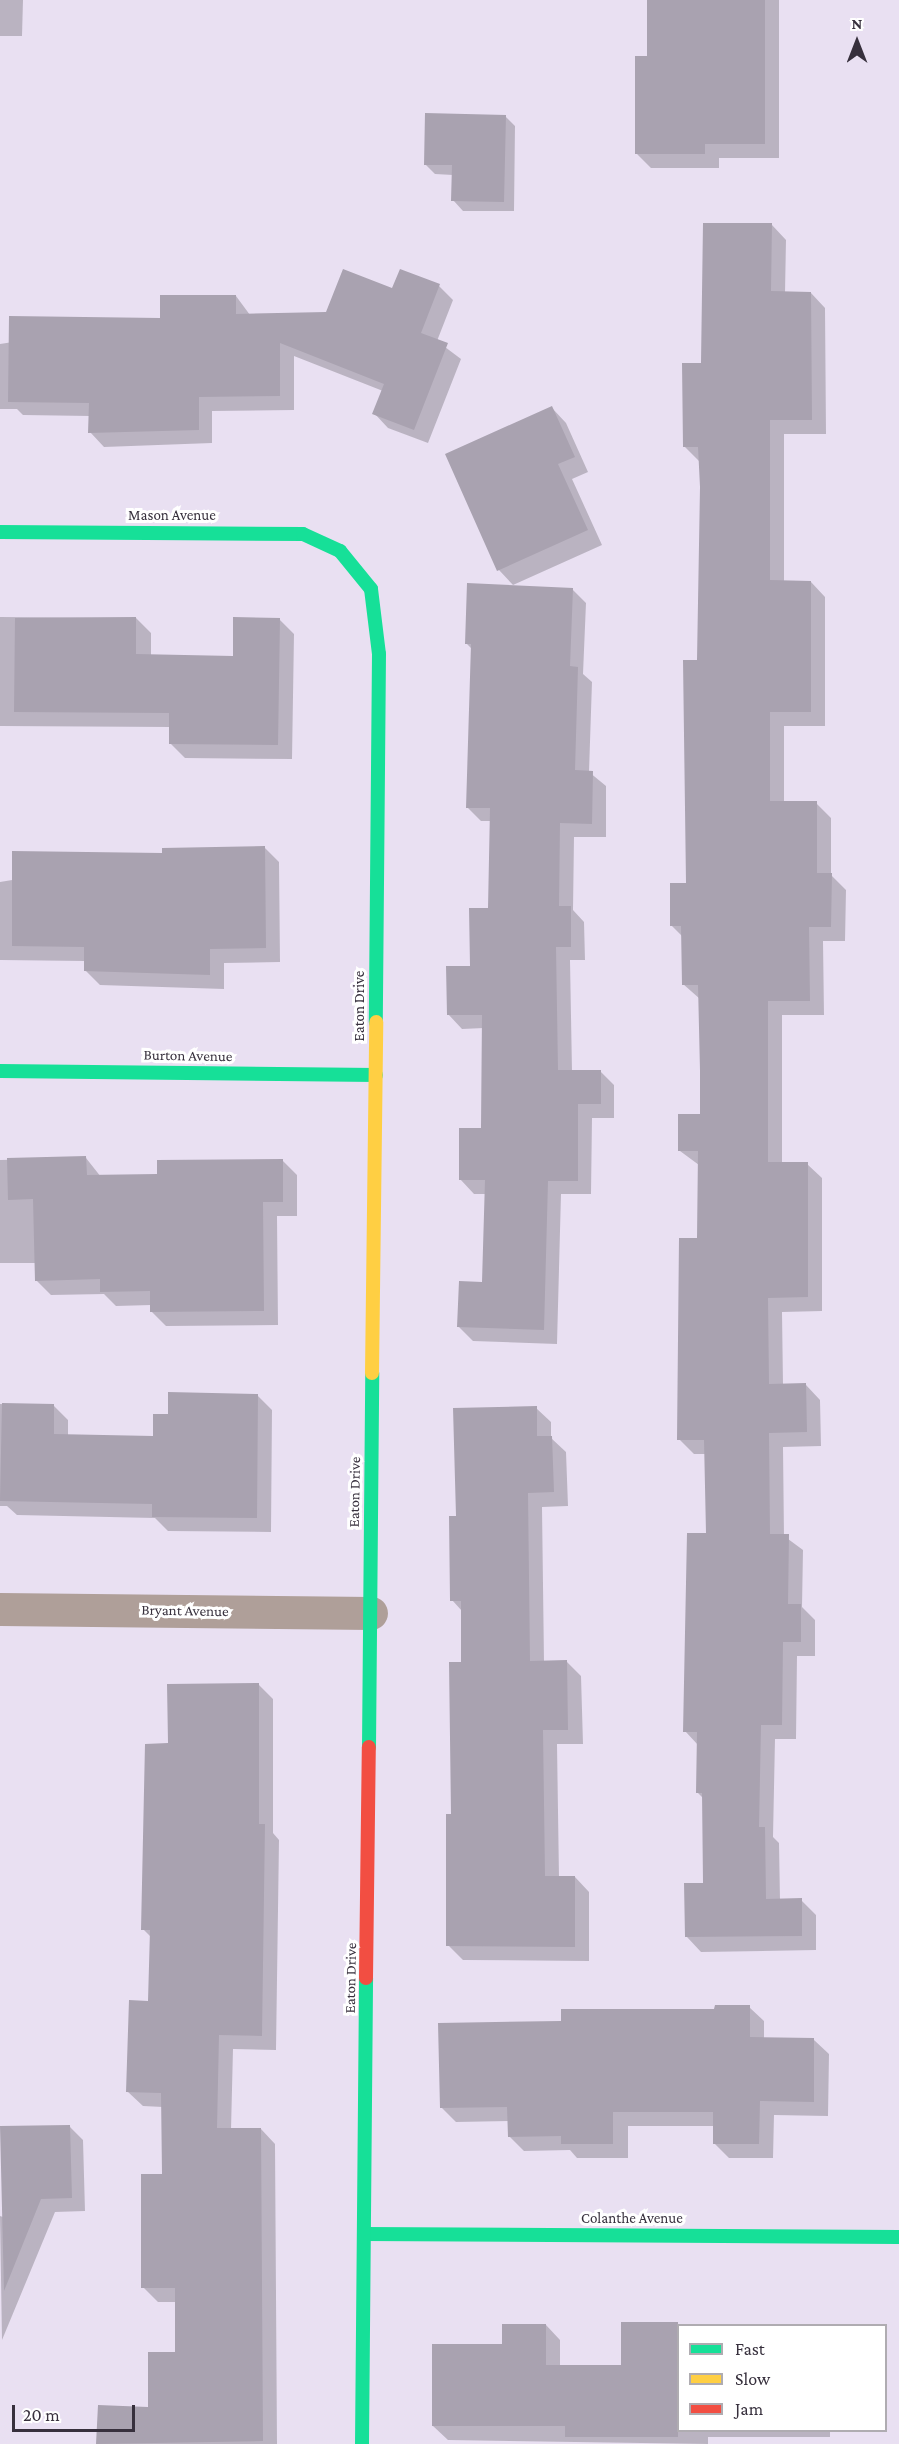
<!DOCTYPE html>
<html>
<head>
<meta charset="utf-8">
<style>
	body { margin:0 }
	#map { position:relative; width:899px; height:2444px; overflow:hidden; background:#e9e0f2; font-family:"Crimson Pro",serif }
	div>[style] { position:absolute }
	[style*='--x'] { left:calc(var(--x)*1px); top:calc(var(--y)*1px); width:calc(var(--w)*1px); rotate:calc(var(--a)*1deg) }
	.shadow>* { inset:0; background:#0003 }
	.building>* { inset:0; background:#a9a2b0 }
	.street>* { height:33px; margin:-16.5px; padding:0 16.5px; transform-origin:16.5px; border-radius:16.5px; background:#af9f99 }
	.fast>* { height:14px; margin:-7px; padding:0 7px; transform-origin:7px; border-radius:7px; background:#16e098 }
	.slow>* { height:14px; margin:-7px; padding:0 7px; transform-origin:7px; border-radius:7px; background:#ffcf43 }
	.jam>* { height:14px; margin:-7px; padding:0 7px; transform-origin:7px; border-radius:7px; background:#f24e42 }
	span { translate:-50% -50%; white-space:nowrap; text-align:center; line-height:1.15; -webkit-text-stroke:6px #fff; paint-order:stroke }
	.street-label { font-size:15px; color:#37303d }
	.legend { position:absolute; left:677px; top:2324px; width:210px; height:108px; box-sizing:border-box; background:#fff; border:2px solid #afacb1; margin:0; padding:8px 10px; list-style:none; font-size:18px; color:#37303d }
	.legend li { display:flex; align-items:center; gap:12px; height:30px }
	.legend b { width:30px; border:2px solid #afacb1 }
	.north { position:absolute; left:827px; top:12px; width:60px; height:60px; -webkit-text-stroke:4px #fff; paint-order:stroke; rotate:0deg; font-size:16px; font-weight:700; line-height:24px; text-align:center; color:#37303d }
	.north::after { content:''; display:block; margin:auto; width:21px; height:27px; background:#37303d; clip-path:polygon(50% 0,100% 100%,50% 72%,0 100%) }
	.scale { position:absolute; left:12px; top:2405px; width:123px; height:27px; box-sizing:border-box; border:3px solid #37303d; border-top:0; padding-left:8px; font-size:18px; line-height:21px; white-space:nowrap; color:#37303d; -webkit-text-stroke:4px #fff; paint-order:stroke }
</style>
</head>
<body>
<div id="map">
	<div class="shadow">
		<div style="clip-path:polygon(0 0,23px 0,22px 36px,0 36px)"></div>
		<div style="clip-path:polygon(649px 0,779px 0,779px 158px,719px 158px,719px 168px,651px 168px,637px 154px,649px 58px)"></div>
		<div style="clip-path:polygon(505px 116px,515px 126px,514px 211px,463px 211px,453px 200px,453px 175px,435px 174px,425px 164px)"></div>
		<div style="clip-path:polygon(772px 225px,786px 240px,785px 293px,811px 293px,825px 308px,826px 434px,784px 434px,784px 582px,811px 582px,825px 597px,825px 726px,784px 726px,784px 803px,816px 803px,831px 818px,831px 875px,846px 890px,845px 941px,823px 941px,824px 1015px,782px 1015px,782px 1164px,807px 1164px,822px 1178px,822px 1311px,782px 1312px,783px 1385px,806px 1385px,820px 1400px,821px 1446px,783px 1447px,784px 1536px,803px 1550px,802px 1607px,815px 1620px,815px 1656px,797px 1656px,796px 1739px,775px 1739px,773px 1837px,779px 1843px,780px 1900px,801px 1900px,816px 1915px,816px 1950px,701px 1952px,687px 1937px,704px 1885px,704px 1799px,697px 1792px,698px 1745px,685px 1731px,707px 1535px,706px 1454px,694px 1454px,679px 1439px,699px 1240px,699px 1165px,680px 1151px,701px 1116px,700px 999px,683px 984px,683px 937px,671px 925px,688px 884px,698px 661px,702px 487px,699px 461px,684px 446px,703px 365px)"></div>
		<div style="clip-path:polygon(439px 286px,453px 300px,437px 341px,461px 359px,428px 443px,388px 428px,374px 413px,383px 391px,294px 356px,294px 410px,212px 411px,212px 443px,104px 447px,90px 432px,90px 416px,23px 415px,17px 409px,0 409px,0 344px,161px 319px,236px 296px,250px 315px,327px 314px,393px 290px)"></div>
		<div style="clip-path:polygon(552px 408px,566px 423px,588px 472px,572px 479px,602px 545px,513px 585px,499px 570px,447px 455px)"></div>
		<div style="clip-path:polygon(572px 589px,586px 603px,583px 674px,592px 682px,589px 772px,606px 786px,606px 837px,574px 837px,573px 910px,584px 922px,585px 960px,570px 960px,572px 1071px,600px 1071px,614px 1085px,614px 1118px,592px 1118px,591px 1194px,561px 1194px,557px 1344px,473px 1341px,459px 1327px,483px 1284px,486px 1194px,474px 1194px,460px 1179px,483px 1130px,484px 1028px,462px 1029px,448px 1014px,472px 967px,490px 909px,491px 821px,481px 821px,467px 807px,472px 649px,466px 643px)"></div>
		<div style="clip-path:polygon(0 617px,136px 618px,151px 633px,151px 656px,234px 658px,279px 619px,294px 634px,292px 759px,185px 758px,170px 743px,170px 727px,0 726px)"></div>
		<div style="clip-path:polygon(264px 847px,279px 862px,280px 962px,224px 963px,224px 989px,100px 985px,85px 970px,85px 961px,0 960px,0 964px,0 882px,164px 855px)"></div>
		<div style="clip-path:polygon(86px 1158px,101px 1177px,159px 1176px,282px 1160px,297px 1175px,297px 1216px,277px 1216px,278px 1325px,166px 1326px,151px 1311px,151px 1305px,116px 1306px,104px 1294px,51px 1295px,36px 1280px,36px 1263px,0 1263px,0 1160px)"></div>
		<div style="clip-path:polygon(257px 1395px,272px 1410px,271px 1532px,168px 1531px,155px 1518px,17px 1515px,7px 1506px,0 1506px,0 1404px,54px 1406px,68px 1420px,68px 1436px,154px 1437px,169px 1415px)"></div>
		<div style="clip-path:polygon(536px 1408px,551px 1422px,551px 1438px,566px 1452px,568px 1506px,542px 1507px,544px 1662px,567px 1662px,581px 1676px,583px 1744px,557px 1744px,559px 1877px,575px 1877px,589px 1892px,589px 1961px,463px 1960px,448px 1945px,463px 1663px,462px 1611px,452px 1600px,457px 1517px)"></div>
		<div style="clip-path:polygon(259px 1685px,273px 1699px,273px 1833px,279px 1840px,276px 2050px,233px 2049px,231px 2130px,261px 2129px,275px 2144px,277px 2444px,98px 2444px,99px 2407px,150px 2409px,177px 2354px,177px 2302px,158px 2302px,143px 2287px,164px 2176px,163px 2107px,143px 2106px,128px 2092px,150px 2003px,152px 1938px,143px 1929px,169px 1744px)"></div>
		<div style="clip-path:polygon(749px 2007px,764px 2021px,764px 2039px,814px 2040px,829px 2054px,828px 2116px,774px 2115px,773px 2158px,729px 2158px,714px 2143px,715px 2126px,628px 2126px,628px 2158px,577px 2158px,570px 2150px,524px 2151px,509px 2136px,509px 2121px,456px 2122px,441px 2107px,563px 2022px)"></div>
		<div style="clip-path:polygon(70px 2127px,83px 2140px,85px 2211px,55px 2212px,2px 2340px,0 2216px,3px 2217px)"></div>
		<div style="clip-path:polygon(623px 2323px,756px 2326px,678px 2326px,678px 2430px,830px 2430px,830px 2437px,708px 2437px,708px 2444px,448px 2440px,433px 2426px,503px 2345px,546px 2325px,560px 2340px,560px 2367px,623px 2367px)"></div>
	</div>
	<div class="building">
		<div style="clip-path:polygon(647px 0,765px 0,765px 144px,705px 144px,705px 154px,635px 154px,635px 56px,647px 56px)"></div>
		<div style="clip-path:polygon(425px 113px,506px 115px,504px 202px,451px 201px,452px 165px,424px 165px)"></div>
		<div style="clip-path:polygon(703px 223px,772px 223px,771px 291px,811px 292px,812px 420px,770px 420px,770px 580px,811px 581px,811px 712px,770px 712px,770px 801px,817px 801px,817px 873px,832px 873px,831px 927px,809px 927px,810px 1001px,768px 1001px,768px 1162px,808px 1162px,808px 1297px,768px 1298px,769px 1384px,806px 1383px,807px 1432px,769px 1433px,770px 1534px,789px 1534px,788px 1604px,801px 1604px,801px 1642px,783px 1642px,782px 1725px,761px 1725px,759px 1827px,765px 1827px,766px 1899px,802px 1898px,802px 1936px,685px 1937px,684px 1883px,703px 1883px,702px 1793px,696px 1793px,697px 1732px,683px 1732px,687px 1533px,706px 1533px,704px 1440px,677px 1440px,679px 1238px,697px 1238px,698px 1151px,678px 1151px,678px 1114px,700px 1114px,700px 1071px,698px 985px,682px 985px,681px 926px,670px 926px,670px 883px,686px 883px,683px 660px,697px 660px,700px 487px,698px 447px,683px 447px,682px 363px,701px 363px)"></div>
		<div style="clip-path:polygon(343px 269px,392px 288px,400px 269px,440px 284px,421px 333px,448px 343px,414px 430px,372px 414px,384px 384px,280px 343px,280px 396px,199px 397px,199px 430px,88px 433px,89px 403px,8px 402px,9px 316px,160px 318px,160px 295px,236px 295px,236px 314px,326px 312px)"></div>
		<div style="clip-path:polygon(552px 406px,575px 457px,558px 464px,588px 530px,497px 571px,445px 454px)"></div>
		<div style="clip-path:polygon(467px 583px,573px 588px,570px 666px,578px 667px,575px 770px,593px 771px,592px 824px,560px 823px,559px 906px,571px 906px,571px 947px,556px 947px,558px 1070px,601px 1070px,601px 1104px,578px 1104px,578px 1181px,548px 1181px,544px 1330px,457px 1327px,459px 1281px,482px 1282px,485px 1180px,459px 1180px,459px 1128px,481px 1128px,482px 1015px,447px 1015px,446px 966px,470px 966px,469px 908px,488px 908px,490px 808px,466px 808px,471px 644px,465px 644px)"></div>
		<div style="clip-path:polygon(136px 617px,136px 654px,233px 656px,233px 617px,280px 618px,278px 745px,169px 744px,169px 713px,14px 712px,15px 618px)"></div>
		<div style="clip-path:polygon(265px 846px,266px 948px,210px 949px,210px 975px,84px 971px,84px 947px,12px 946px,12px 851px,162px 853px,162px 848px)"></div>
		<div style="clip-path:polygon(86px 1156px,87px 1175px,157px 1174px,157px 1160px,283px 1159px,283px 1202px,263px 1202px,264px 1311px,150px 1312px,150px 1291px,100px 1292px,100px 1279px,35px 1281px,33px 1199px,8px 1200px,7px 1158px)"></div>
		<div style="clip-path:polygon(168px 1392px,258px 1394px,257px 1518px,152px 1517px,152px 1504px,0 1501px,2px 1403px,54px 1404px,54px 1434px,153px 1436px,153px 1414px,168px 1414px)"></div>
		<div style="clip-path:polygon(537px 1406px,537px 1436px,552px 1436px,554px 1492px,528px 1493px,530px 1661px,567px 1660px,568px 1730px,543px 1730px,545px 1876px,575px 1876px,575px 1947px,446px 1946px,446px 1814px,451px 1814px,449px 1662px,461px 1662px,461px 1601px,450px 1601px,449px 1516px,456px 1516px,453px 1408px)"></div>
		<div style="clip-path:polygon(259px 1683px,259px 1824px,265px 1824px,262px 2036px,219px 2035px,217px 2128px,261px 2128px,263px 2441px,96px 2444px,98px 2405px,148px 2407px,148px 2352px,175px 2352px,175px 2288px,141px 2288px,141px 2174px,162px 2174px,161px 2093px,126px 2092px,129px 2000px,148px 2001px,150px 1930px,141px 1930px,145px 1744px,168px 1743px,167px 1684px)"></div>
		<div style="clip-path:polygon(715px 2005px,750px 2005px,750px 2037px,814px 2038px,814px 2102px,760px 2101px,759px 2144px,713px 2144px,713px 2112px,613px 2112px,613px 2144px,561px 2144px,561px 2136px,508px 2137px,507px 2107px,440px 2108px,438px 2023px,561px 2021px,561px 2009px,714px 2009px)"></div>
		<div style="clip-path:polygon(70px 2125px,72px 2198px,41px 2199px,4px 2291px,0 2126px)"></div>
		<div style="clip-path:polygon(621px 2322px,678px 2322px,678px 2437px,565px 2437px,565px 2426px,432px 2426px,432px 2344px,502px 2344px,502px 2324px,546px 2324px,546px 2365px,621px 2365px)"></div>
	</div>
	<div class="street">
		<div style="--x:0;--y:1609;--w:371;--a:0.6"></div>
	</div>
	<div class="fast">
		<div style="--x:0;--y:532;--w:303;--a:0.4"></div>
		<div style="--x:303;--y:534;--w:41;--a:24.7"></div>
		<div style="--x:340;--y:551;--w:49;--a:50.8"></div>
		<div style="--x:371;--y:589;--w:65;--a:83"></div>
		<div style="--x:379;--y:654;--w:368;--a:90.5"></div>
		<div style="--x:0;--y:1071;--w:376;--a:0.6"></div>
		<div style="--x:369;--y:1747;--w:374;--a:-89.5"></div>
		<div style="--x:365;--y:2234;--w:534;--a:0.32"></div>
		<div style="--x:362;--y:2444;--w:466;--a:-89.5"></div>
	</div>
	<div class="slow">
		<div style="--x:372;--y:1373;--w:351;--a:-89.3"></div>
	</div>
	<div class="jam">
		<div style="--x:366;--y:1978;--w:231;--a:-89.3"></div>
	</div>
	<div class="street-label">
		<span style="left:172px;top:516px">Mason Avenue</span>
		<span style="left:360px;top:1006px;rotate:-90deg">Eaton Drive</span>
		<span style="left:188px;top:1056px;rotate:1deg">Burton Avenue</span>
		<span style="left:355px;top:1492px;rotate:-89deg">Eaton Drive</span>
		<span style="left:185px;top:1611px;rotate:1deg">Bryant Avenue</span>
		<span style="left:351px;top:1978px;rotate:-89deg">Eaton Drive</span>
		<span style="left:632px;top:2219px">Colanthe Avenue</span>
	</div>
	<ul class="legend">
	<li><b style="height:8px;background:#16e098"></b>Fast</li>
	<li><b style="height:8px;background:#ffcf43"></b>Slow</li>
	<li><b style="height:8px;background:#f24e42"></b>Jam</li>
	</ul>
	<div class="north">N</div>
	<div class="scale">20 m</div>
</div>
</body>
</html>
